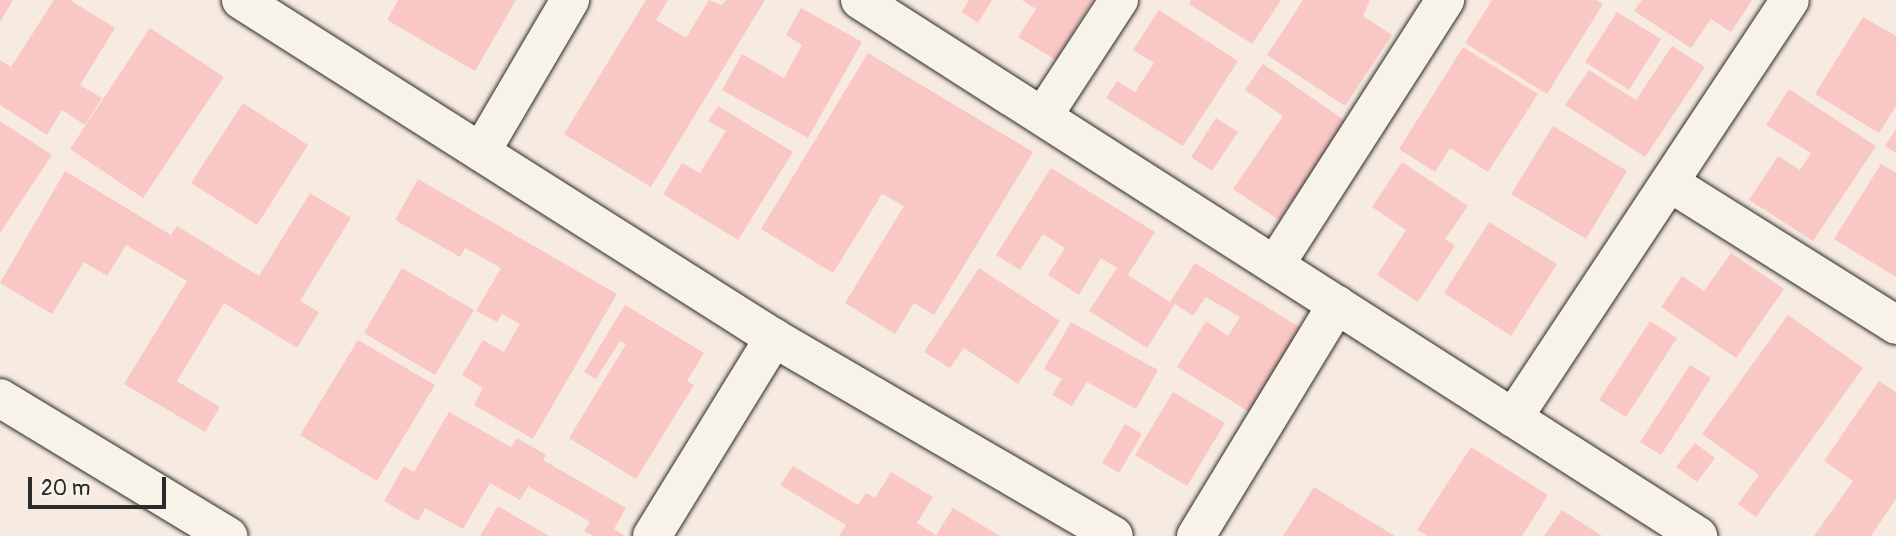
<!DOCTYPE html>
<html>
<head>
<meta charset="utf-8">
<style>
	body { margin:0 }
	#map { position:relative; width:1896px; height:536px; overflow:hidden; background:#f7eae1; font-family:Pangolin,sans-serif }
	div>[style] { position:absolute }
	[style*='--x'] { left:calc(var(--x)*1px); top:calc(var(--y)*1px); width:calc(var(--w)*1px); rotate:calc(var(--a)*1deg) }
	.building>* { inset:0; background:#f9c8c4 }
	.roads { filter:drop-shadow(0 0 2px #2b2b2b) drop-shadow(0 0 2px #2b2b2b) }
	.street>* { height:38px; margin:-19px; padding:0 19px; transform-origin:19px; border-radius:19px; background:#f7f3e8 }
	.secondary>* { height:38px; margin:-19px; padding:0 19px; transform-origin:19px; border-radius:19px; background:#f7f3e8 }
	span { translate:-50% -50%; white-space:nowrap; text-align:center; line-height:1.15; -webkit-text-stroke:5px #f7f3e8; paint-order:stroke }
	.scale { position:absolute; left:28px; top:477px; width:138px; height:32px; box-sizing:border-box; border:4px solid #2b2b2b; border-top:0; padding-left:9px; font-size:21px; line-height:24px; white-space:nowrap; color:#2b2b2b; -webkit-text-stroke:5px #f7f3e8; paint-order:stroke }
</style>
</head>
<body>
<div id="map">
	<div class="building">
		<div style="clip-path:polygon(0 0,13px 0,0 22px)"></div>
		<div style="clip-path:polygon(54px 0,70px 0,115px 28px,80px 85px,102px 98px,85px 125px,62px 110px,47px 135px,0 105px,0 60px,11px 67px)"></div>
		<div style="clip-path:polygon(398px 0,516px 0,475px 71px,387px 20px)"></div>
		<div style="clip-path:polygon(646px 0,668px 0,656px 20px,686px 38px,709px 0,722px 5px,726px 0,765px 0,651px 187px,564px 134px)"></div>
		<div style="clip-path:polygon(969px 0,992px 0,978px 23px,962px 12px)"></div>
		<div style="clip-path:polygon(1022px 0,1093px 0,1056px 60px,1018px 37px,1036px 9px)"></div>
		<div style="clip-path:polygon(1191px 0,1281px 0,1252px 44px,1189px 4px)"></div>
		<div style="clip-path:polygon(1303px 0,1370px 0,1363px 16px,1392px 35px,1345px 106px,1267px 55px)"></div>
		<div style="clip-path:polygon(1492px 0,1596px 0,1603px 4px,1547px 94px,1465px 43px)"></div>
		<div style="clip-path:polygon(1642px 0,1752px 0,1731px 32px,1711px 19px,1691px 48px,1634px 11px)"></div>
		<div style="clip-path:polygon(801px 8px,862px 42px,808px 138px,722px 90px,742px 54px,784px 78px,802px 45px,786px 35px)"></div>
		<div style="clip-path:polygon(1159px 10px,1238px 61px,1183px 146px,1106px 98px,1117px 81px,1135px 92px,1154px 63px,1133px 50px)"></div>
		<div style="clip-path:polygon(1617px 12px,1661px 39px,1629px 90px,1585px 62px)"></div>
		<div style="clip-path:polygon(1863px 17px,1896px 36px,1896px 106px,1879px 133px,1815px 94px)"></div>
		<div style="clip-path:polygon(150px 28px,224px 77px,143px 198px,70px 149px)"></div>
		<div style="clip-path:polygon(1672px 46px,1705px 67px,1645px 157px,1565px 105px,1589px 70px,1636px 100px)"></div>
		<div style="clip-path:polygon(1463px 47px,1538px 94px,1488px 172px,1450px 148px,1435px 172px,1399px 149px)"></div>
		<div style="clip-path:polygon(868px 53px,1033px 152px,934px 315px,914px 303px,895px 334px,845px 303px,904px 206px,882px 194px,833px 273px,761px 229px)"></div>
		<div style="clip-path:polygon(1263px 64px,1347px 122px,1279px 220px,1233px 189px,1283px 116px,1245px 90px)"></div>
		<div style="clip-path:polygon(1789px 89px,1876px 146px,1813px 241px,1749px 200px,1778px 156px,1800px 170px,1811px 153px,1766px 125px)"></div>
		<div style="clip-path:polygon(243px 103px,308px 145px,257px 225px,191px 183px)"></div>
		<div style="clip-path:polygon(718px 106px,793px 152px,738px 240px,663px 194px,682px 163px,700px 173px,726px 131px,708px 121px)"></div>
		<div style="clip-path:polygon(1216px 118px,1238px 132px,1212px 171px,1191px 157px)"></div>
		<div style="clip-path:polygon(0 121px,52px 155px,0 233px)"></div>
		<div style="clip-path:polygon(1553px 126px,1627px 171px,1586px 239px,1511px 194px)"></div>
		<div style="clip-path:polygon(1896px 129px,1896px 153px,1885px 146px)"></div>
		<div style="clip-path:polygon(1402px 162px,1468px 206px,1445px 239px,1455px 246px,1418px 302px,1377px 275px,1406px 230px,1372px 207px)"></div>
		<div style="clip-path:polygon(1881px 164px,1896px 173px,1896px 277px,1834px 239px)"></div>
		<div style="clip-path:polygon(1051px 168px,1155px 232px,1128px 275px,1170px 302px,1195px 263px,1304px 330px,1251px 413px,1177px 367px,1206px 321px,1228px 336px,1240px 317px,1206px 297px,1193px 316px,1175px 304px,1147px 348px,1089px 311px,1117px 268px,1101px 258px,1079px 295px,1048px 275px,1065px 248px,1043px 234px,1020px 270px,996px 255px)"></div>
		<div style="clip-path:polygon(65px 171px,171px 235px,177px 226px,259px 276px,310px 193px,351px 218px,300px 301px,319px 312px,297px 348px,224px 303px,177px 381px,220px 407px,205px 432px,124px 384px,187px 281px,126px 245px,107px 276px,84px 262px,52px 314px,0 283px)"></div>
		<div style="clip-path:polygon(418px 179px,617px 294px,533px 439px,474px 405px,483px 388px,462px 375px,483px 340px,504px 352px,520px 324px,502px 314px,497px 322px,476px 311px,501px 268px,465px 248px,460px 257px,395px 220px)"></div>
		<div style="clip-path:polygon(1489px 222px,1557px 264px,1511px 336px,1444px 293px)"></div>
		<div style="clip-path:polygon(1731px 253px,1784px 289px,1736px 358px,1661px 307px,1682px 276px,1704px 291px)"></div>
		<div style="clip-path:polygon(402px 268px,474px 310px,435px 375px,364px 333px)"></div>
		<div style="clip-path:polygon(979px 268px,1060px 321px,1018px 384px,964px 348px,950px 368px,924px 352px)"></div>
		<div style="clip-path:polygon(625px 305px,704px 353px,687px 381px,694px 385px,636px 479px,569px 438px,626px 344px,620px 341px,596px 379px,584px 372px)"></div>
		<div style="clip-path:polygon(1788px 315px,1863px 368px,1756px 517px,1738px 504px,1759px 475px,1702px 434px)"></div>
		<div style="clip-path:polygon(1650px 321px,1677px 338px,1626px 417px,1599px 400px)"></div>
		<div style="clip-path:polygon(1071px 322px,1158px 370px,1136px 409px,1087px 382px,1072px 406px,1052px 395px,1062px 379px,1044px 369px)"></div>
		<div style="clip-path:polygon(358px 340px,435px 385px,377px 481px,300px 435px)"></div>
		<div style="clip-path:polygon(1690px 365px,1711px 378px,1661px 455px,1640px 442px)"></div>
		<div style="clip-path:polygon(1879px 381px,1896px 392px,1896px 499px,1871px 536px,1814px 536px,1853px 481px,1824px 461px)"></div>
		<div style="clip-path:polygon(1173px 392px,1225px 423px,1187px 486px,1135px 455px)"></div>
		<div style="clip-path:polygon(449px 412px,511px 447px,517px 438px,546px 455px,543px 460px,626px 508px,614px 529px,625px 536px,594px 536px,584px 531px,590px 522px,528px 486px,520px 500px,490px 483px,463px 529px,425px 508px,418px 521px,384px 501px,404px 466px,414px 472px)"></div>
		<div style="clip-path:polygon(1125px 424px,1142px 434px,1119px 473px,1102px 463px)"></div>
		<div style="clip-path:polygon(1695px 443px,1715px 458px,1697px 482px,1676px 467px)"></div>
		<div style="clip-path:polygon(1471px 447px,1548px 495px,1522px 536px,1427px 536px,1417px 530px)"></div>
		<div style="clip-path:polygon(793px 466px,858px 505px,866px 493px,875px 498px,891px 472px,933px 497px,917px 523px,936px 535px,953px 508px,1000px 536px,839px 536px,846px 525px,780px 485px)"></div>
		<div style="clip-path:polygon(1314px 487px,1395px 536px,1283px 536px)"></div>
		<div style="clip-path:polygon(498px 506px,549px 536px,480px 536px)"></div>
		<div style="clip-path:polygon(1562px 510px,1602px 536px,1544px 536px)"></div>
	</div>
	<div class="roads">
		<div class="street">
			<div style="--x:241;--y:0;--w:631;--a:32.38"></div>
			<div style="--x:774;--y:338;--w:393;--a:30.2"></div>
			<div style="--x:860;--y:0;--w:995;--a:32.6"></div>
			<div style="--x:1043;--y:116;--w:139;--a:-56.8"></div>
			<div style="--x:481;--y:152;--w:176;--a:-59.6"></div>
			<div style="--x:1670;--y:183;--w:267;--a:32.1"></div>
			<div style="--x:1275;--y:265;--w:315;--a:-57.3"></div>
			<div style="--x:1513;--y:418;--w:501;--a:-56.47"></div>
			<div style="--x:652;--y:536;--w:233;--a:-58.4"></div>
			<div style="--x:1196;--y:536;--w:271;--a:-58.7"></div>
		</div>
		<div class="secondary">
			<div style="--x:0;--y:398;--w:267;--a:31.2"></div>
		</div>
	</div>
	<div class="scale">20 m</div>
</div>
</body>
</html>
